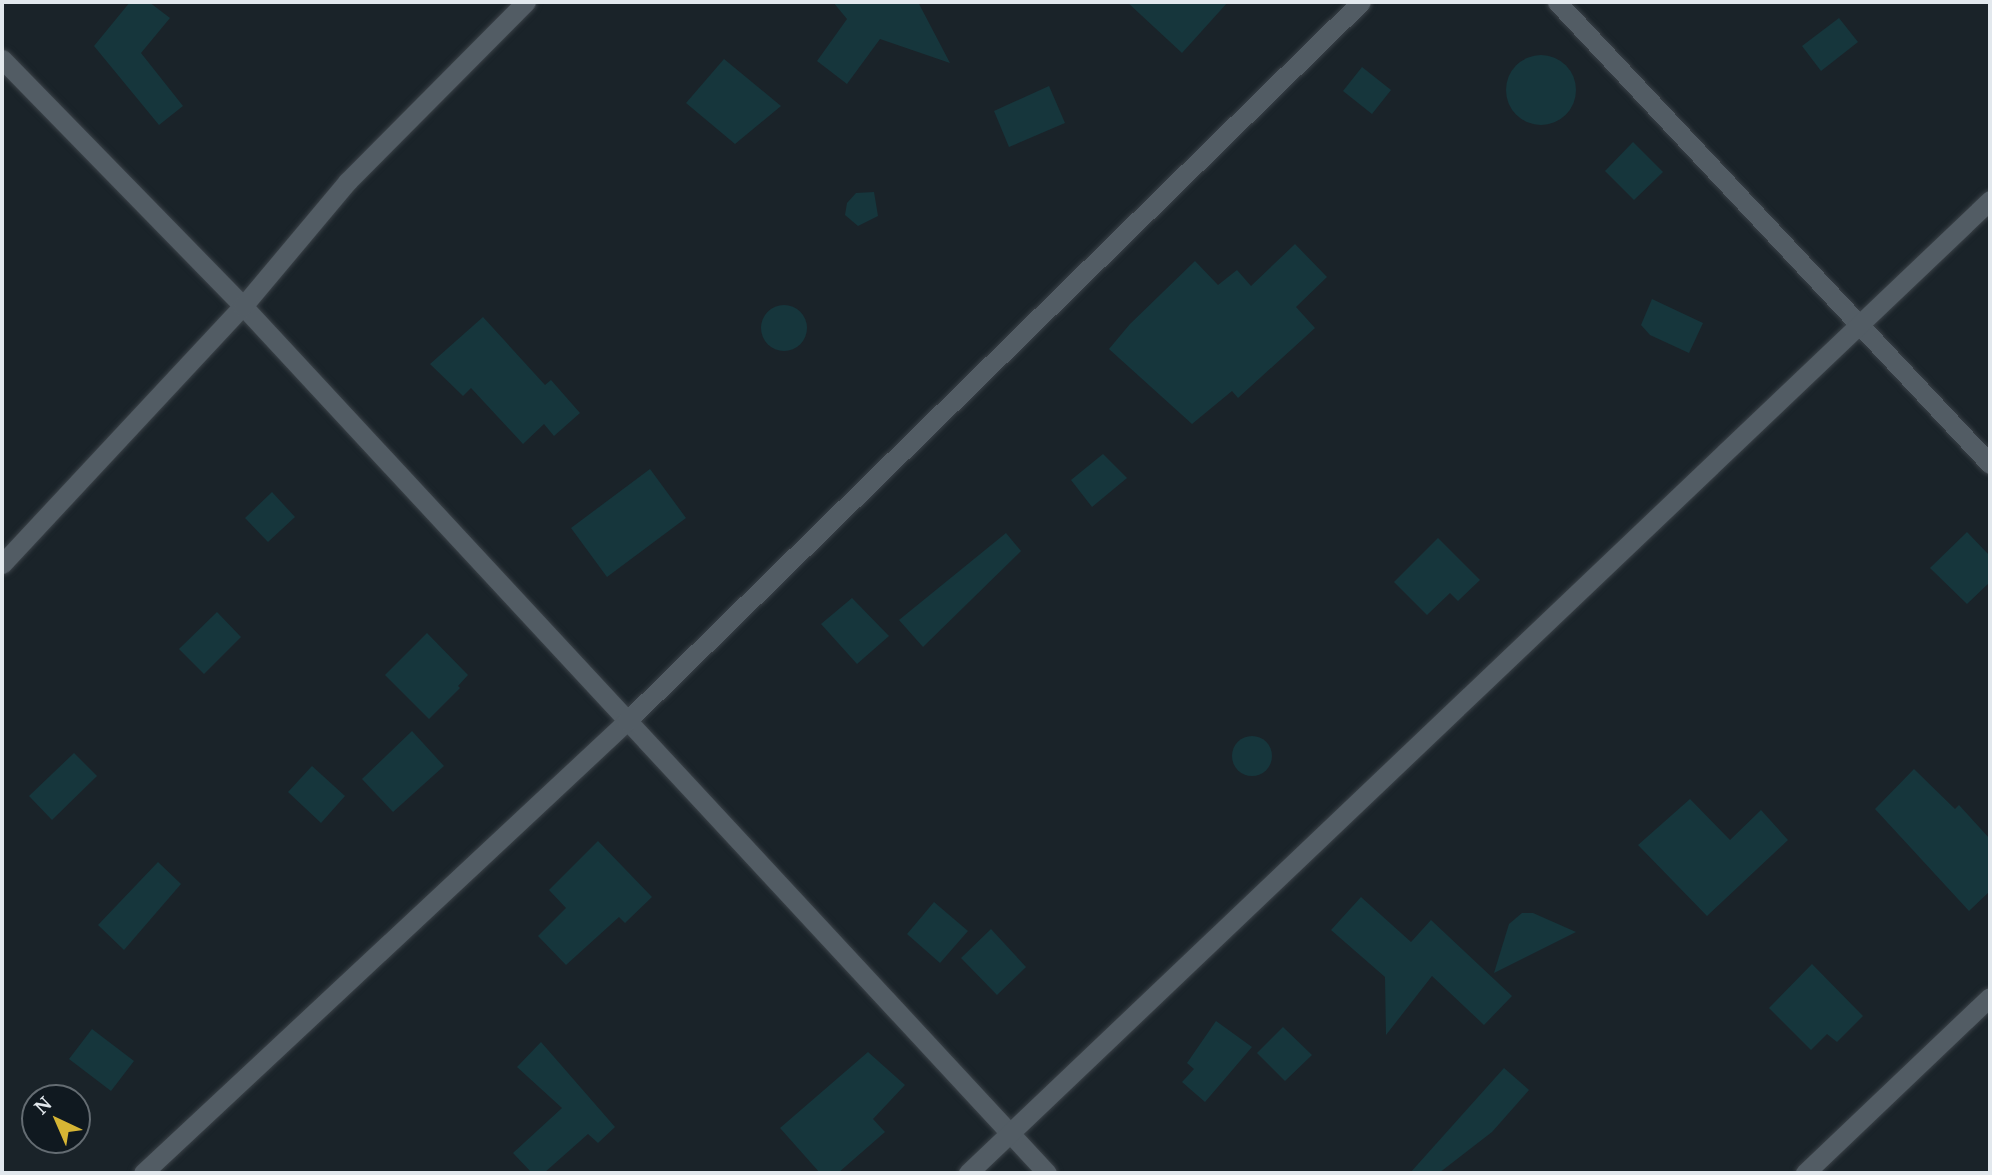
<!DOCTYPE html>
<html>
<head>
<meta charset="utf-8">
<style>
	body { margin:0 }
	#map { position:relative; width:1992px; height:1175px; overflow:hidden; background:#1a2329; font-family:"Noto Serif",serif }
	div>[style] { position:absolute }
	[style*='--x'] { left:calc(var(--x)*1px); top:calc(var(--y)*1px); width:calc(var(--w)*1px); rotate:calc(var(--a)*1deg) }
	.building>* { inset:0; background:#16363c }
	.round { border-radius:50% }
	.roads { filter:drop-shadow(0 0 2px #3a4147) drop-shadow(0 0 2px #3a4147) }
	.minor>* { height:19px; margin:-9.5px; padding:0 9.5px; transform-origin:9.5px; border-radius:9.5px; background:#525c64 }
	span { translate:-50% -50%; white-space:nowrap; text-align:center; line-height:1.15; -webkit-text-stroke:7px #101920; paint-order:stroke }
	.frame { position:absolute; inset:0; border:4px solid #e2e8ed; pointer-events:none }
	.north { position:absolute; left:21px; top:1084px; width:70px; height:70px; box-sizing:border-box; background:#101920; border:2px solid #646c72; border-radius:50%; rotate:316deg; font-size:19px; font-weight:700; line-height:28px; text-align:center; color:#e2e8ed }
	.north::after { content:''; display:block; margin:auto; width:24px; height:32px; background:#d6b534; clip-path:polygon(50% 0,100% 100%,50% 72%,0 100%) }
</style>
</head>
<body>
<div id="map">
	<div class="building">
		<div style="clip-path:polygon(130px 2px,149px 2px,170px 18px,141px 53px,183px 106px,159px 125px,94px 46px)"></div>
		<div style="clip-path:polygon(833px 2px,918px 2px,950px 63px,880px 39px,847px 84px,817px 61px,847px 19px)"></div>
		<div style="clip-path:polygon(1127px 2px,1228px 2px,1182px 53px)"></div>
		<div style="clip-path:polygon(1839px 18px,1858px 42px,1821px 71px,1802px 46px)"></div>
		<div class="round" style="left:1506px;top:55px;width:70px;height:70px"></div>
		<div style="clip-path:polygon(724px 59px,781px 106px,735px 144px,686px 103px)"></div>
		<div style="clip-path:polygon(1362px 67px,1391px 90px,1372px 114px,1343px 91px)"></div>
		<div style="clip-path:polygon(1049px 86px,1065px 123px,1009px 147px,994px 111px)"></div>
		<div style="clip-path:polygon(1633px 142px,1663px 172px,1634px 200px,1605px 171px)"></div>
		<div style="clip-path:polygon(874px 192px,878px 216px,858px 226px,845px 215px,847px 203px,856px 193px)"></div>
		<div style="clip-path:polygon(1295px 244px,1327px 277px,1296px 307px,1315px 328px,1238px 398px,1232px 391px,1192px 424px,1109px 349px,1130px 324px,1195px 261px,1218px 285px,1237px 270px,1251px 286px)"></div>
		<div style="clip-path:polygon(1652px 299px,1703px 323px,1689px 353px,1650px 335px,1641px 325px)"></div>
		<div class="round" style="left:761px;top:305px;width:46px;height:46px"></div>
		<div style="clip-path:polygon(483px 317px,545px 385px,551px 380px,580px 413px,554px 436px,544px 424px,523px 444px,471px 388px,463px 396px,430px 364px)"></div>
		<div style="clip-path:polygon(1103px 454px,1127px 478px,1092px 507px,1071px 480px)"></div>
		<div style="clip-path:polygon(650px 469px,686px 518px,607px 577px,571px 528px)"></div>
		<div style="clip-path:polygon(272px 492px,295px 517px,268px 542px,245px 518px)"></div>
		<div style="clip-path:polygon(1967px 532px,1990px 556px,1990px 582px,1967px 604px,1930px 568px)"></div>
		<div style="clip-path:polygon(1006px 533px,1021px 551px,923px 647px,899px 620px)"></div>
		<div style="clip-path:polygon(1438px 538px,1480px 580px,1458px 601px,1450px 593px,1427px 615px,1394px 582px)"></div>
		<div style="clip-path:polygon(852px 598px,889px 636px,857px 664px,821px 624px)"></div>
		<div style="clip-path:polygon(217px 612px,241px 637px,204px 674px,179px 649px)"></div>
		<div style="clip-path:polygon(427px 633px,468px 675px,458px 686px,460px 688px,429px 719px,385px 675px)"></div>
		<div style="clip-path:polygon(412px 731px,444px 766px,393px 812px,362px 779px)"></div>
		<div class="round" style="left:1232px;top:736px;width:40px;height:40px"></div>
		<div style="clip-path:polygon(74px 753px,97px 776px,52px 820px,29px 796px)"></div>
		<div style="clip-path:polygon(312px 766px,345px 796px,321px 823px,288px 792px)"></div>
		<div style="clip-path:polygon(1914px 769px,1955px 809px,1959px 805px,1990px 839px,1990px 891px,1969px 911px,1875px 809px)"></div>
		<div style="clip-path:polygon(1690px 799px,1730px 840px,1761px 810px,1788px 840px,1707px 916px,1638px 845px)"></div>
		<div style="clip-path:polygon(598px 841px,652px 897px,625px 923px,619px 917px,566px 965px,538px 936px,566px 908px,549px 890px)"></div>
		<div style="clip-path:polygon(158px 862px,181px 884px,124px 950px,98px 925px)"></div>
		<div style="clip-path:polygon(1361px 897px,1411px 942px,1431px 920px,1512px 996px,1484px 1025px,1432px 976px,1386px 1035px,1385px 977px,1331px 930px)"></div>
		<div style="clip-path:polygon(934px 902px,968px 931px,940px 963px,907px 934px)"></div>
		<div style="clip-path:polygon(1522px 913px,1533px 913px,1576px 932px,1494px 973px,1509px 924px)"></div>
		<div style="clip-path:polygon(991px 929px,1026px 967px,997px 995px,961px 958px)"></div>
		<div style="clip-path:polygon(1812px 964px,1863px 1016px,1837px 1042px,1827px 1034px,1811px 1050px,1769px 1008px)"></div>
		<div style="clip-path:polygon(1216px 1021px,1252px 1047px,1205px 1102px,1182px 1082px,1194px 1069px,1187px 1063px)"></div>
		<div style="clip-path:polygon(1283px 1027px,1312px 1055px,1285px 1081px,1257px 1053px)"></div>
		<div style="clip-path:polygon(92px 1029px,134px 1061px,111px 1091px,69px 1059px)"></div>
		<div style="clip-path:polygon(541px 1042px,615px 1127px,598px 1143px,588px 1134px,544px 1173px,532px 1173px,513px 1153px,562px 1108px,517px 1067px)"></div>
		<div style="clip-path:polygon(868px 1052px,905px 1085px,873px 1119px,885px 1132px,838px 1173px,820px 1173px,780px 1128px)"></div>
		<div style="clip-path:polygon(1504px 1068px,1529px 1090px,1492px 1132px,1439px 1173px,1410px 1173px)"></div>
	</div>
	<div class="roads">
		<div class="minor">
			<div style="--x:1557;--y:2;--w:633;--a:46.86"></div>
			<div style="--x:2;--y:59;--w:345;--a:45.7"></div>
			<div style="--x:243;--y:306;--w:1182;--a:47.16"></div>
			<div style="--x:2;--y:564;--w:353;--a:-47"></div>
			<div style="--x:243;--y:306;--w:162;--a:-50"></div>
			<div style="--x:347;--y:182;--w:254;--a:-45.2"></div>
			<div style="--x:143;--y:1173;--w:662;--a:-43.04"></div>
			<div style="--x:627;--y:721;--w:1027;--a:-44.41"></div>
			<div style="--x:968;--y:1173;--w:1411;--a:-43.59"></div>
			<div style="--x:1805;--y:1173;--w:255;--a:-43.6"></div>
		</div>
	</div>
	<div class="frame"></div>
	<div class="north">N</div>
</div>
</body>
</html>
